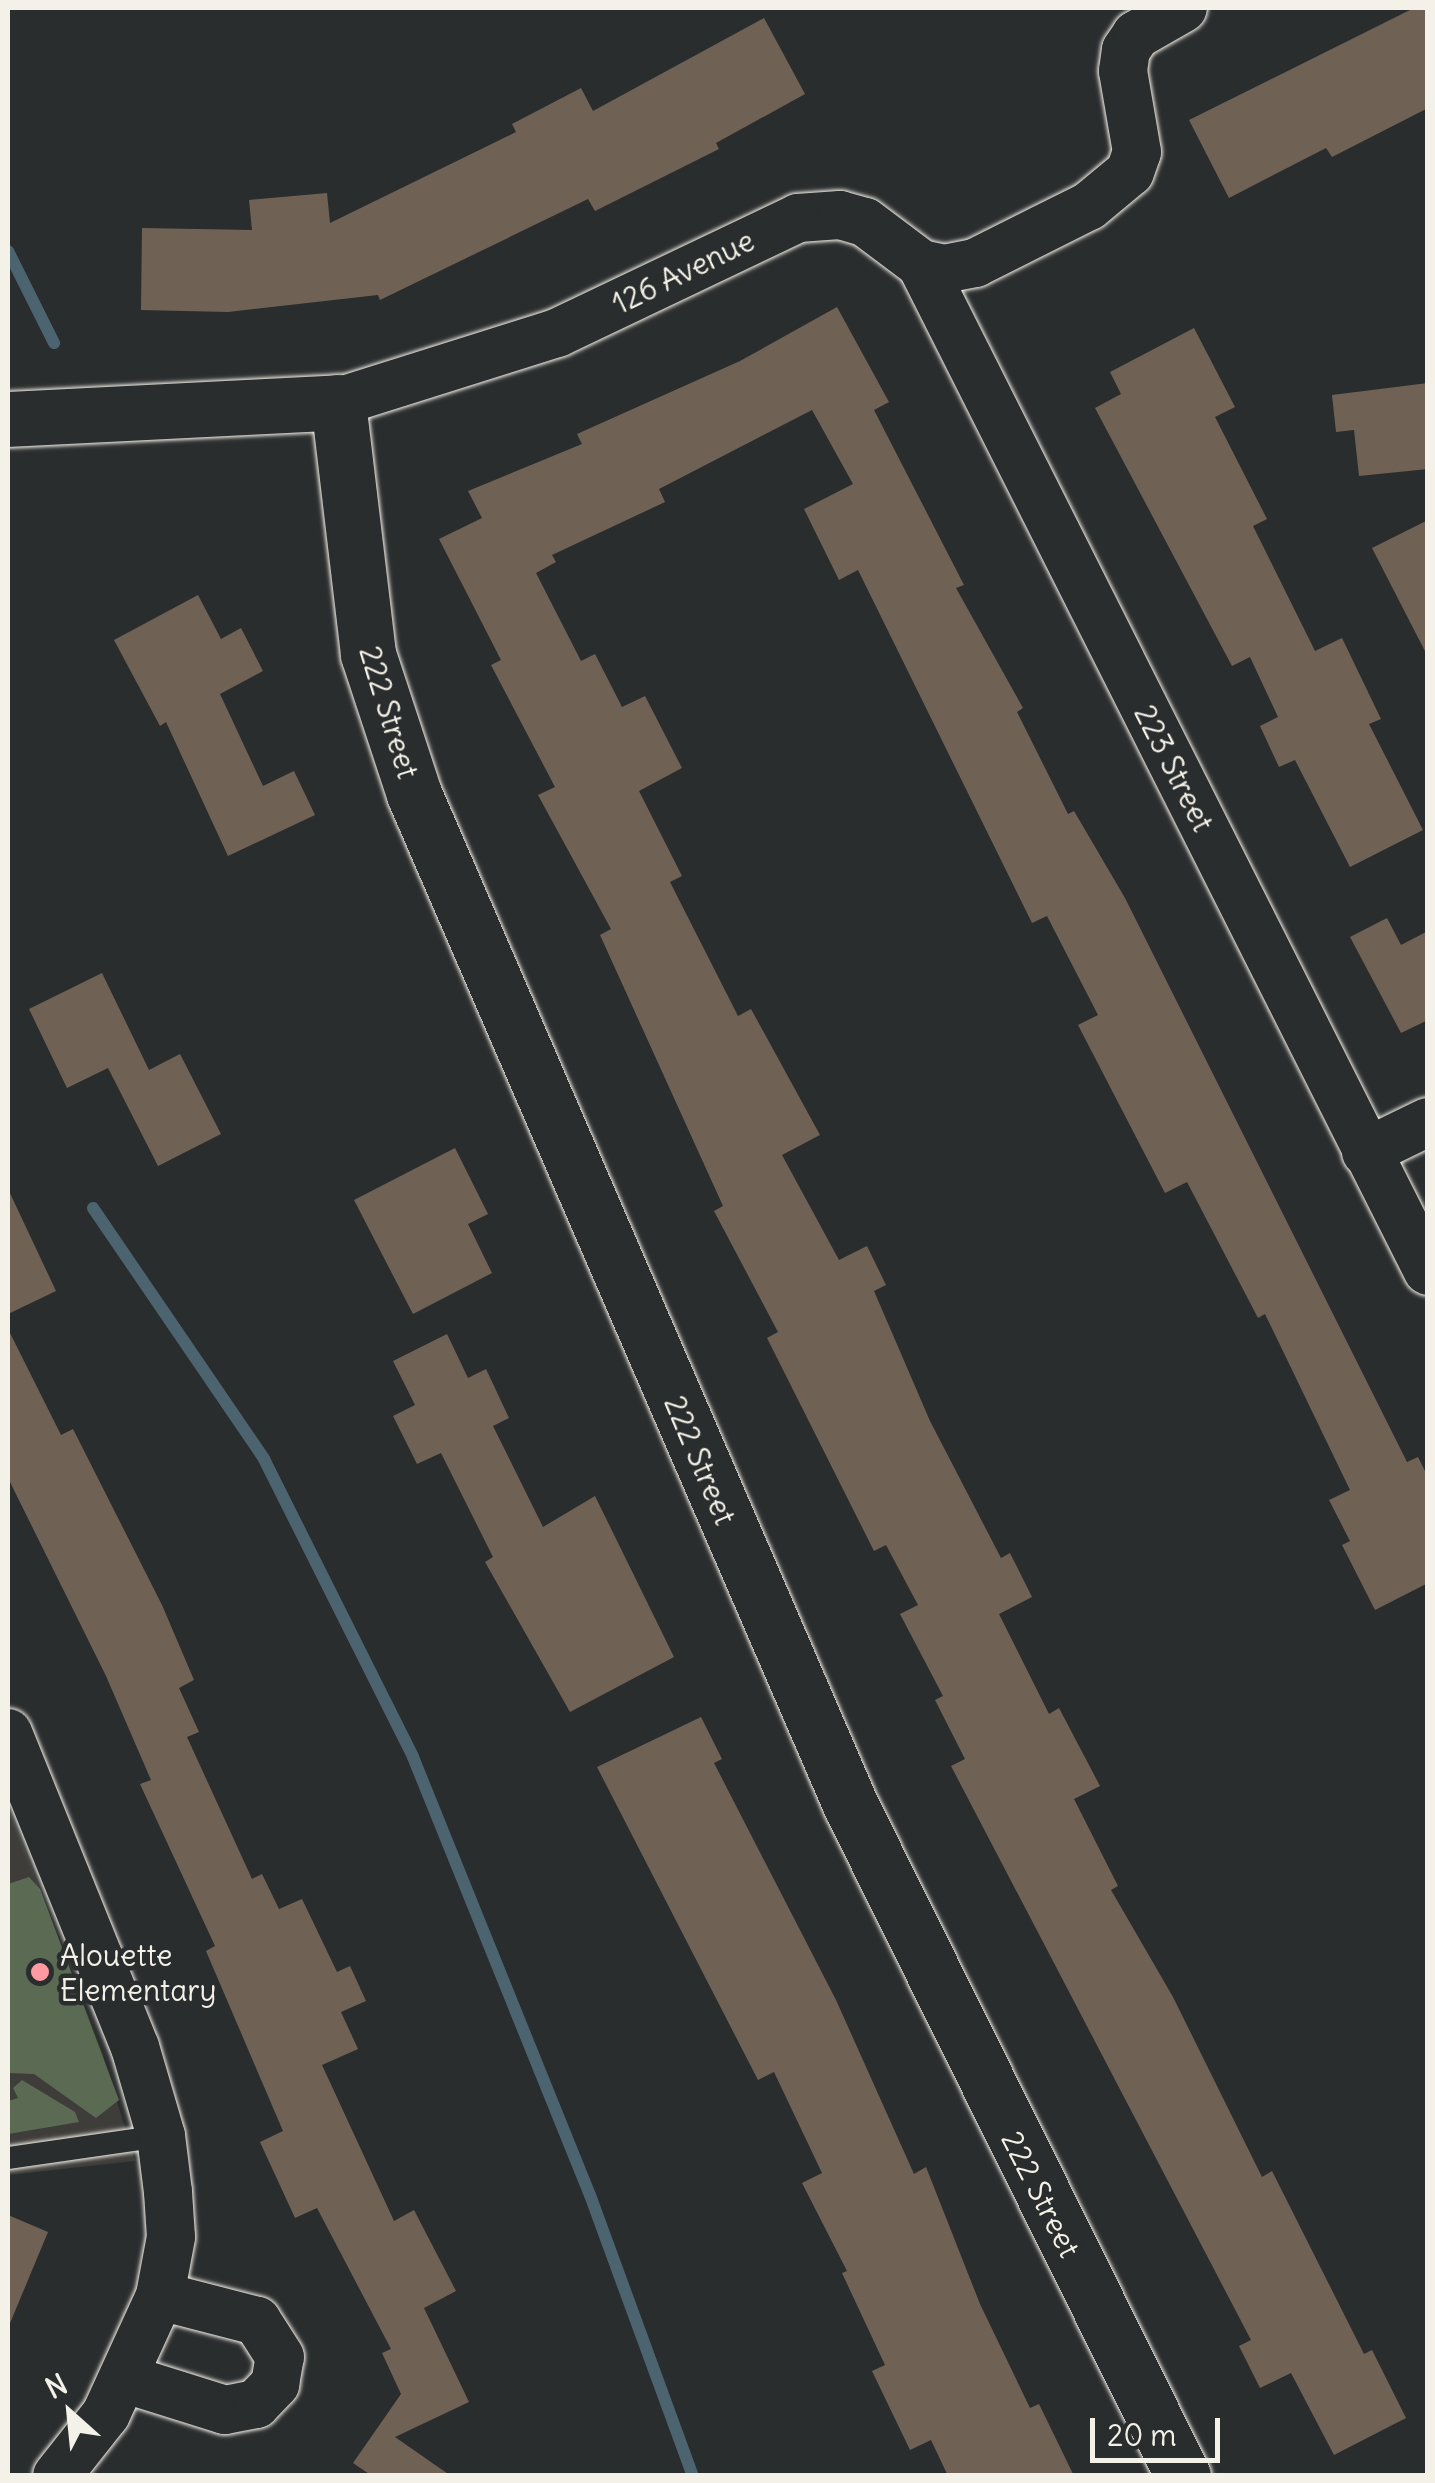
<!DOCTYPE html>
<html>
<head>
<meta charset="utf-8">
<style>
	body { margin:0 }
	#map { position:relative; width:1435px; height:2483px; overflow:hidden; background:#2a2d2e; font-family:Delius,sans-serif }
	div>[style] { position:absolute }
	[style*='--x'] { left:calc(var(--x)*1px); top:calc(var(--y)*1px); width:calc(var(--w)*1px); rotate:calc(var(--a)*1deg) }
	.built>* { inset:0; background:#3f3d3a }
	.green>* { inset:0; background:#5b6a53 }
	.stream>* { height:12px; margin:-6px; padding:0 6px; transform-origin:6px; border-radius:6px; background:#4c6470 }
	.building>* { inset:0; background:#6f6255 }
	.roads { filter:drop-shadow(0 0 2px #f4f1e8) drop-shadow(0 0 2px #f4f1e8) }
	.lane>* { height:22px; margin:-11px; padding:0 11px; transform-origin:11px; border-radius:11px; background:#2a2d2e }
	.street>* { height:48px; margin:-24px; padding:0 24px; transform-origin:24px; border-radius:24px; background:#2a2d2e }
	.secondary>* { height:55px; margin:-27.5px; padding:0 27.5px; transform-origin:27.5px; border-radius:27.5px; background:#2a2d2e }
	.dots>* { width:28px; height:28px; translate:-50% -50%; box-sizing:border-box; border:5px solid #2a2d2e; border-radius:50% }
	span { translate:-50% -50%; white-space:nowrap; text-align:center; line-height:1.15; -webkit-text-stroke:9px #2a2d2e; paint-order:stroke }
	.street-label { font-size:30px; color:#f4f1e8 }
	.poi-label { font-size:30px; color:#f4f1e8 }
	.left { translate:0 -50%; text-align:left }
	.frame { position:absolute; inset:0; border:10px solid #f4f1e8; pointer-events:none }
	.north { position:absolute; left:20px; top:2363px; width:100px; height:100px; -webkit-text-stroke:8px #2a2d2e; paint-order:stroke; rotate:333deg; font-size:28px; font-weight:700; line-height:40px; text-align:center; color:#f4f1e8 }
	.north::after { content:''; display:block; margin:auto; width:35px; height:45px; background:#f4f1e8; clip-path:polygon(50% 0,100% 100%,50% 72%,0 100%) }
	.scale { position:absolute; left:1090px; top:2418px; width:130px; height:45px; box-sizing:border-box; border:5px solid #f4f1e8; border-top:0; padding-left:12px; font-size:30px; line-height:35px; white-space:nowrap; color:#f4f1e8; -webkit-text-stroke:8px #2a2d2e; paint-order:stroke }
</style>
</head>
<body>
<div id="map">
	<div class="built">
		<div style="clip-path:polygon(8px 1806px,103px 2055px,135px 2161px,8px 2175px)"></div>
	</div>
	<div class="green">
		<div style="clip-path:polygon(29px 1877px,40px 1889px,119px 2100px,96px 2118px,34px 2074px,8px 2073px,8px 1884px)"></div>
		<div style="clip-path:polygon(22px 2080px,75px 2112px,79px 2122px,8px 2134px,8px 2101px,18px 2098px,13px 2088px)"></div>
	</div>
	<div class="stream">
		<div style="--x:8;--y:251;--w:103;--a:63.4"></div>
		<div style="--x:93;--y:1208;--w:304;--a:55.7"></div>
		<div style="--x:264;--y:1459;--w:333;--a:63.4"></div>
		<div style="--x:413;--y:1757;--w:472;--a:68"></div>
		<div style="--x:590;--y:2195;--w:299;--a:69.9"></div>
	</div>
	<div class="building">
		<div style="clip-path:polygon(1414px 8px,1428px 8px,1428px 108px,1332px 157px,1326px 148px,1229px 198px,1189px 120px)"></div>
		<div style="clip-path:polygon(764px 18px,805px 94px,716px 143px,719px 149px,595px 211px,588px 199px,380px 300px,378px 295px,228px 312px,141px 310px,142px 228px,252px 230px,249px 200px,327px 193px,330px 223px,516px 132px,512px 124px,581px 88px,593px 111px)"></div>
		<div style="clip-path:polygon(837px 307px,889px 402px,874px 410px,964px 585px,956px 588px,1023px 708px,1017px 712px,1068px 814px,1074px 811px,1125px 898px,1407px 1462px,1418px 1457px,1428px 1477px,1428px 1583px,1375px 1610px,1342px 1545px,1350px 1541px,1329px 1500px,1350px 1490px,1265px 1314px,1258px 1318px,1187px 1182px,1165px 1193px,1078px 1025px,1098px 1015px,1047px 916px,1032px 923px,858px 570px,839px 580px,804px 509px,853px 484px,812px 410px,659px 489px,665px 502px,552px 555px,556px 562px,536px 573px,581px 661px,595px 654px,622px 707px,645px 696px,682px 768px,639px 791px,682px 876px,670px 882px,738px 1016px,751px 1009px,820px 1135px,782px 1155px,839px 1260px,867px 1246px,886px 1285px,874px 1291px,930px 1421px,1001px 1558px,1010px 1553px,1032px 1597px,999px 1614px,1049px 1714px,1059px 1708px,1100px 1786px,1074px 1799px,1118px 1886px,1111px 1890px,1173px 1997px,1262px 2177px,1272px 2171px,1364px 2354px,1372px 2350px,1406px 2418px,1334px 2455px,1291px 2373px,1260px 2388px,1239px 2346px,1251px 2340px,951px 1766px,965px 1759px,935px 1700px,943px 1696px,900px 1614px,918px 1605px,886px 1545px,874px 1551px,767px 1338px,778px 1332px,714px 1211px,723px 1206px,600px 935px,611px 929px,538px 795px,555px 787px,491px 665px,501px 660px,439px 539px,482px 518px,468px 491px,582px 444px,577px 434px,740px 361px)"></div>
		<div style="clip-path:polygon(1194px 328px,1235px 407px,1215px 417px,1267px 519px,1253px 526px,1315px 651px,1342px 638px,1381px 719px,1369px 724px,1423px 830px,1350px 867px,1295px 760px,1279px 767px,1260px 726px,1278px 717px,1250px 657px,1232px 666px,1095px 408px,1121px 394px,1110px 372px)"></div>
		<div style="clip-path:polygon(1428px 383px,1428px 469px,1359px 476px,1354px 430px,1336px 432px,1332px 395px)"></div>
		<div style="clip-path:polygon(1428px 520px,1428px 657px,1372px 548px)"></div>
		<div style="clip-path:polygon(198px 595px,221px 639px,241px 628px,263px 671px,220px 694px,263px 786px,294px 771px,315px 815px,228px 856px,166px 722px,160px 726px,114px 640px)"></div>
		<div style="clip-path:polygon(1387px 918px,1401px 945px,1428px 931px,1428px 1020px,1401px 1033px,1350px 937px)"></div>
		<div style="clip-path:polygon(102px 973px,149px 1070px,180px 1054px,221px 1134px,158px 1166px,108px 1068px,67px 1088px,29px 1009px)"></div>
		<div style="clip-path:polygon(455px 1148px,488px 1214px,468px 1224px,492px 1273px,413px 1314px,354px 1200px)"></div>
		<div style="clip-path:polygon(8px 1189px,56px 1291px,8px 1314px)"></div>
		<div style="clip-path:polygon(8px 1329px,61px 1435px,73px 1429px,162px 1605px,194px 1680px,179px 1688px,199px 1732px,187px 1737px,252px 1879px,262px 1874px,279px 1909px,302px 1899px,337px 1972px,350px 1966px,366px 2001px,341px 2012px,358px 2049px,322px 2065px,394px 2221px,414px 2210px,456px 2291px,424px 2308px,469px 2402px,395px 2437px,451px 2476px,372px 2476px,353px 2463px,401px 2394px,382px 2353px,391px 2349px,317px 2208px,295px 2218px,260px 2142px,283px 2131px,206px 1951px,215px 1946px,140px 1784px,151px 1780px,106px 1676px,8px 1478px)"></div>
		<div style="clip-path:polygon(447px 1334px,468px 1378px,486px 1369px,509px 1418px,493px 1426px,543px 1527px,595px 1496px,674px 1657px,570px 1712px,485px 1562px,493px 1557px,441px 1453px,417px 1464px,393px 1416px,415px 1405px,393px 1361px)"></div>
		<div style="clip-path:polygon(701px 1717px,722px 1759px,714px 1763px,836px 2000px,914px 2174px,926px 2167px,980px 2304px,1030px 2408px,1039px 2404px,1074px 2476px,948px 2476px,931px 2440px,910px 2450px,872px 2371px,885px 2365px,842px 2273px,847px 2271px,802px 2183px,822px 2173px,774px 2072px,758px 2080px,597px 1767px)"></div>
		<div style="clip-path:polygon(8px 2215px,48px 2232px,8px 2328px)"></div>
	</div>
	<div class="roads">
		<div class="lane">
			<div style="--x:8;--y:2158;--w:155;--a:-8.2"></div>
		</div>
		<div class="street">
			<div style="--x:921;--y:264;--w:1127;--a:63.28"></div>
			<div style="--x:338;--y:402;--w:230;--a:-17.5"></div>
			<div style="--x:557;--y:333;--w:267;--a:-25.5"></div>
			<div style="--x:798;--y:218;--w:42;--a:-4.1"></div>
			<div style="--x:840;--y:215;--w:26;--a:16"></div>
			<div style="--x:865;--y:222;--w:70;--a:36.9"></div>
			<div style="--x:921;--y:264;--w:24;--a:12"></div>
			<div style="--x:944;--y:269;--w:32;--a:-11"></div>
			<div style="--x:975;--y:263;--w:127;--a:-26.6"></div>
			<div style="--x:1089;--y:206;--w:53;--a:-39.7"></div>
			<div style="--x:1130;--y:172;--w:21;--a:-71"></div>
			<div style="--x:1137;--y:152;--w:82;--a:-99.8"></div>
			<div style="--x:1123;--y:71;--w:21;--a:-82"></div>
			<div style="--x:1126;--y:50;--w:18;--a:-56"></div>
			<div style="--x:1136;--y:35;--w:54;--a:-29.9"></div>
			<div style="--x:1366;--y:1152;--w:69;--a:-25.8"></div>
			<div style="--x:8;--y:1733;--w:339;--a:68"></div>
			<div style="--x:135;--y:2047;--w:93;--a:73.7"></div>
			<div style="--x:161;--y:2136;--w:56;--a:82.9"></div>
			<div style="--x:168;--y:2192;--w:45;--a:86.2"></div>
			<div style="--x:171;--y:2237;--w:60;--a:100.6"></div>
			<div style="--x:160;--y:2296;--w:130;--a:114.6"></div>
			<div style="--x:106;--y:2414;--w:79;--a:128.3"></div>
			<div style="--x:123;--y:2378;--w:107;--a:17.4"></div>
			<div style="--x:225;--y:2410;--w:32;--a:-11"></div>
			<div style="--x:256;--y:2404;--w:28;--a:-46"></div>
			<div style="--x:275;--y:2384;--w:27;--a:-80"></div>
			<div style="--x:280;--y:2357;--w:43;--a:-122.6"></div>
			<div style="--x:257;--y:2321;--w:100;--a:-165.5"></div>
		</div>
		<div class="secondary">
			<div style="--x:8;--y:419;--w:330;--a:-2.9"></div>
			<div style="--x:338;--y:402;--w:254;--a:83.2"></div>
			<div style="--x:368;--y:654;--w:147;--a:71.8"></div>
			<div style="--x:414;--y:794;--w:1100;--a:66.65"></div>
			<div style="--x:850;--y:1804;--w:750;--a:63.64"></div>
		</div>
	</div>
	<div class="dots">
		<div style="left:40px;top:1972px;background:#ff9aa2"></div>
	</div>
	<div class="street-label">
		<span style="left:683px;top:272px;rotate:-26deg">126 Avenue</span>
		<span style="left:389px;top:712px;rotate:73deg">222 Street</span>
		<span style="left:1174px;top:768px;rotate:63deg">223 Street</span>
		<span style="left:700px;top:1460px;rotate:67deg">222 Street</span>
		<span style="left:1041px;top:2194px;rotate:63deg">222 Street</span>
	</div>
	<div class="poi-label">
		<span class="left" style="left:60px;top:1972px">Alouette<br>Elementary</span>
	</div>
	<div class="frame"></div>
	<div class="north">N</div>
	<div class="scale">20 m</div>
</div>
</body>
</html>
